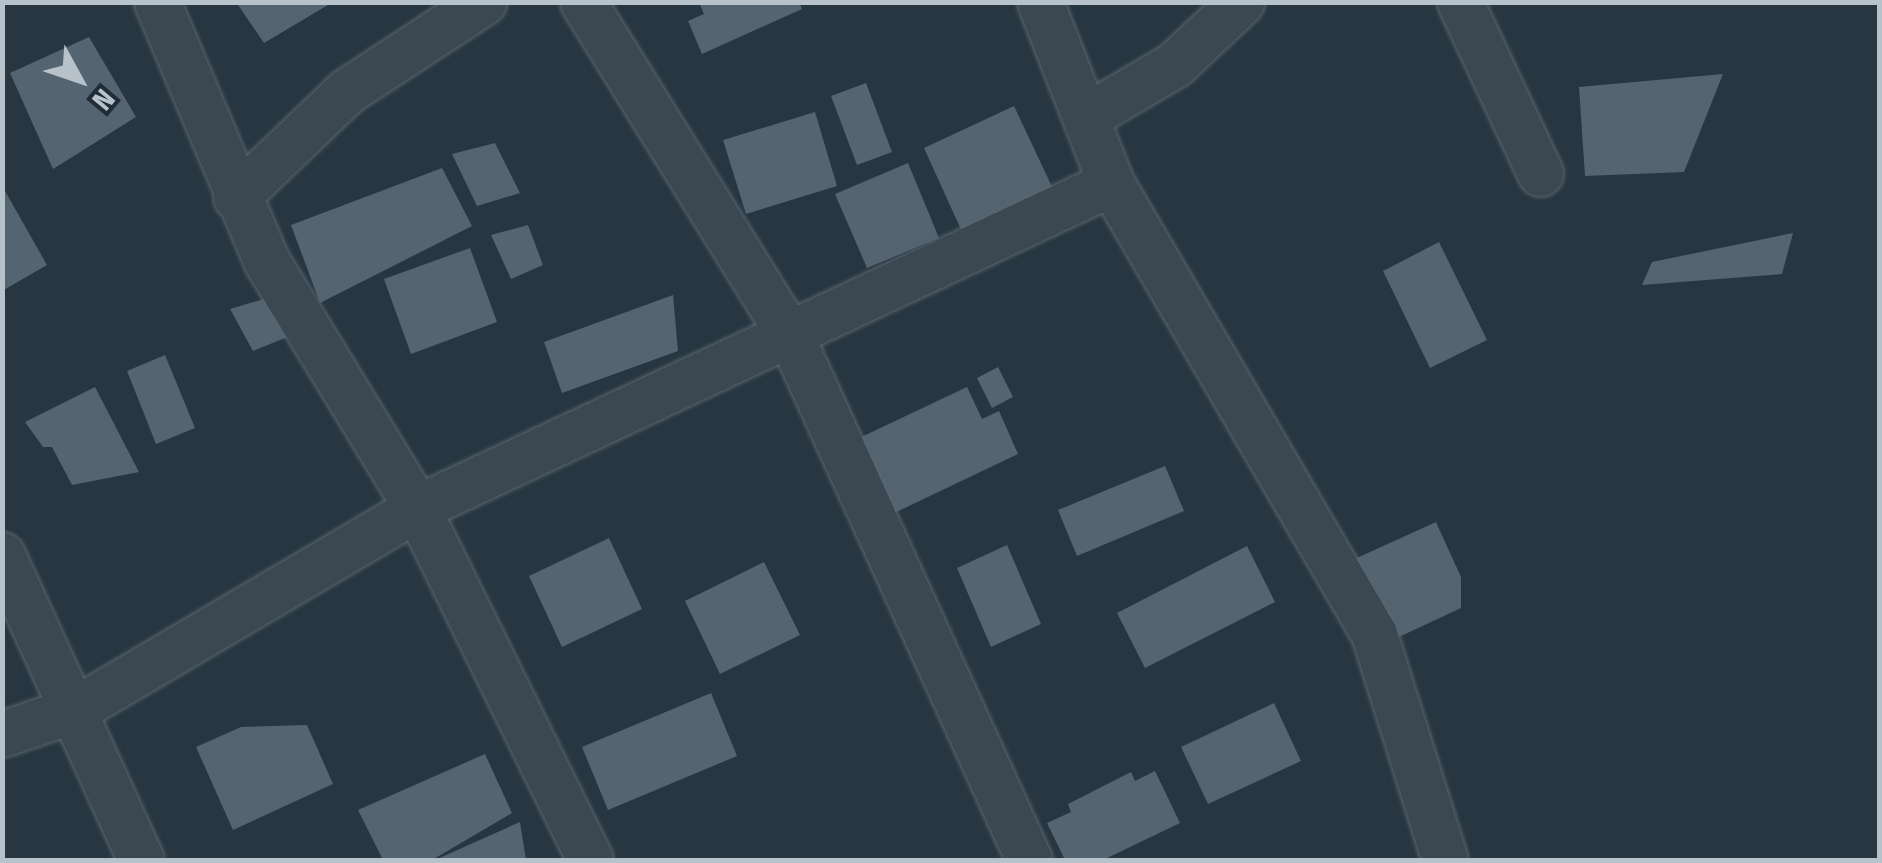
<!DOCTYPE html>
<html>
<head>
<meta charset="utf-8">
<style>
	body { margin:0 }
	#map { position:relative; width:1882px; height:863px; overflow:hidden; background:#273641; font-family:"Fira Sans Condensed",sans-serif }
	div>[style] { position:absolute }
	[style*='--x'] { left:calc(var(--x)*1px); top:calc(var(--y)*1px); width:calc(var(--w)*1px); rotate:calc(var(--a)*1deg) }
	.building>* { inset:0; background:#556471 }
	.roads { filter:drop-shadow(0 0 2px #59656e) drop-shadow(0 0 2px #59656e) }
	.minor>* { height:45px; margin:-22.5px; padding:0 22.5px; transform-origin:22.5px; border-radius:22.5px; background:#3b4751 }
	span { translate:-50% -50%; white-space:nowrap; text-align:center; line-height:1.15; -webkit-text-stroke:8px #202c36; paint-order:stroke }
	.frame { position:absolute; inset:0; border:5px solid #b8c2cb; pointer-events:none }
	.north { position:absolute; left:30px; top:30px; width:100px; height:100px; -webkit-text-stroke:8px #202c36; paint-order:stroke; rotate:130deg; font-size:28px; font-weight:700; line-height:40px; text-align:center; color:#b8c2cb }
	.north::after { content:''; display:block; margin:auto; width:35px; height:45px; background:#b8c2cb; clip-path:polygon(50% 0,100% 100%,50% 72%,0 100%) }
</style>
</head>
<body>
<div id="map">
	<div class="building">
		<div style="clip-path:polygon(236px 2px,327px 2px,328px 5px,264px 43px)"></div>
		<div style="clip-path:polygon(699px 2px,799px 2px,802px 9px,702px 54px,688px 21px,704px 14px)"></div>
		<div style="clip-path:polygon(89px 37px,136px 117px,53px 169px,10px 73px)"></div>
		<div style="clip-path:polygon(1723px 74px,1684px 172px,1585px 176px,1579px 87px)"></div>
		<div style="clip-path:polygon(866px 83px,892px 152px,857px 165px,831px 96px)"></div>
		<div style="clip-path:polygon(1014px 106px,1054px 191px,963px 234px,924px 148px)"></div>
		<div style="clip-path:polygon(815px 112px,837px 186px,746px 214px,723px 140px)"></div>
		<div style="clip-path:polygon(495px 143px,520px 193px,477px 206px,452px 154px)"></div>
		<div style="clip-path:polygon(908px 163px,939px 238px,867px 268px,835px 194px)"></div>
		<div style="clip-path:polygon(442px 168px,472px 226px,320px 303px,291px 225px)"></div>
		<div style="clip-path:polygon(5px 191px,47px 265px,2px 291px,2px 192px)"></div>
		<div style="clip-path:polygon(528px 225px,543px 265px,511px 279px,491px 235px)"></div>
		<div style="clip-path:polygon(1793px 233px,1782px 274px,1642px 285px,1652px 262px)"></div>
		<div style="clip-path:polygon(1439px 242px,1487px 340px,1430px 368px,1383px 271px)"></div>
		<div style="clip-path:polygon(470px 248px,497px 322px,411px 354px,384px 279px)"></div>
		<div style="clip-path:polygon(673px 295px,678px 351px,562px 393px,544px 342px)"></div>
		<div style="clip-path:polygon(274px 296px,295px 334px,253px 351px,230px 309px)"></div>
		<div style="clip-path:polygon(165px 355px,195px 428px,156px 444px,127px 371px)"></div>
		<div style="clip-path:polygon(998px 367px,1013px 397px,992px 408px,977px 378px)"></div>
		<div style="clip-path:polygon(95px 387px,139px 472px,72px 485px,52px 447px,43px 447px,25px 422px)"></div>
		<div style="clip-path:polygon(967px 387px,982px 419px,999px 411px,1018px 454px,890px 515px,855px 440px)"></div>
		<div style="clip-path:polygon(1165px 466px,1184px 511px,1077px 556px,1058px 510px)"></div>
		<div style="clip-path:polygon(1436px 522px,1461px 577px,1461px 608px,1386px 643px,1348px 562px)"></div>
		<div style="clip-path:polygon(609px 538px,642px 609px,562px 647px,529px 576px)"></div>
		<div style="clip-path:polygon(1007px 545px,1041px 624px,991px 647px,957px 568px)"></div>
		<div style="clip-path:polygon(1247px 546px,1275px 602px,1145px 668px,1117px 613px)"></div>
		<div style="clip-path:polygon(764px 562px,800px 635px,720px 674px,685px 601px)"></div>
		<div style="clip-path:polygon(711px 693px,737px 756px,608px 810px,582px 747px)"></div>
		<div style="clip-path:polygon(1274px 703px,1301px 761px,1208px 804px,1181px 747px)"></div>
		<div style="clip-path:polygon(307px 725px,333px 784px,233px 830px,196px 747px,241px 727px)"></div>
		<div style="clip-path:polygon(485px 754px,512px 813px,432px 860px,383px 860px,358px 810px)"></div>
		<div style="clip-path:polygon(1155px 771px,1180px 823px,1103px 860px,1065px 860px,1047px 823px,1071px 812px,1068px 804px,1131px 772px,1135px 781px)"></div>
		<div style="clip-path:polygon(520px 822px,526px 860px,435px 860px)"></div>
	</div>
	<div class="roads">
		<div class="minor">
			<div style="--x:157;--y:2;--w:282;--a:67.1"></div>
			<div style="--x:267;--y:262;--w:288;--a:58.6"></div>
			<div style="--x:417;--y:508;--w:392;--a:63.8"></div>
			<div style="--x:583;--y:2;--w:394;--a:58.2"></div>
			<div style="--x:791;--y:337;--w:575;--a:65.53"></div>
			<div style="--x:1460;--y:2;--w:189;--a:64.9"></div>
			<div style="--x:1085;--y:117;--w:103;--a:-30.3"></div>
			<div style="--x:1174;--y:65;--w:92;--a:-43.2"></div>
			<div style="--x:1111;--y:183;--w:522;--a:59.75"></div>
			<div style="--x:1374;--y:634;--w:237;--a:72.6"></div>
			<div style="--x:236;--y:197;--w:153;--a:-43.7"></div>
			<div style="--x:347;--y:91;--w:163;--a:-33.2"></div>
			<div style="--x:2;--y:555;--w:335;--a:65.5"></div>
			<div style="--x:2;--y:734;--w:78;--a:-18.7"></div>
			<div style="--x:76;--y:709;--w:396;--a:-30.5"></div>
			<div style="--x:417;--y:508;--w:766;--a:-25.09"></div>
			<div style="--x:1111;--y:183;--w:194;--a:-111.4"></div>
		</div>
	</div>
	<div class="frame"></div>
	<div class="north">N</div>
</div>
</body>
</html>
